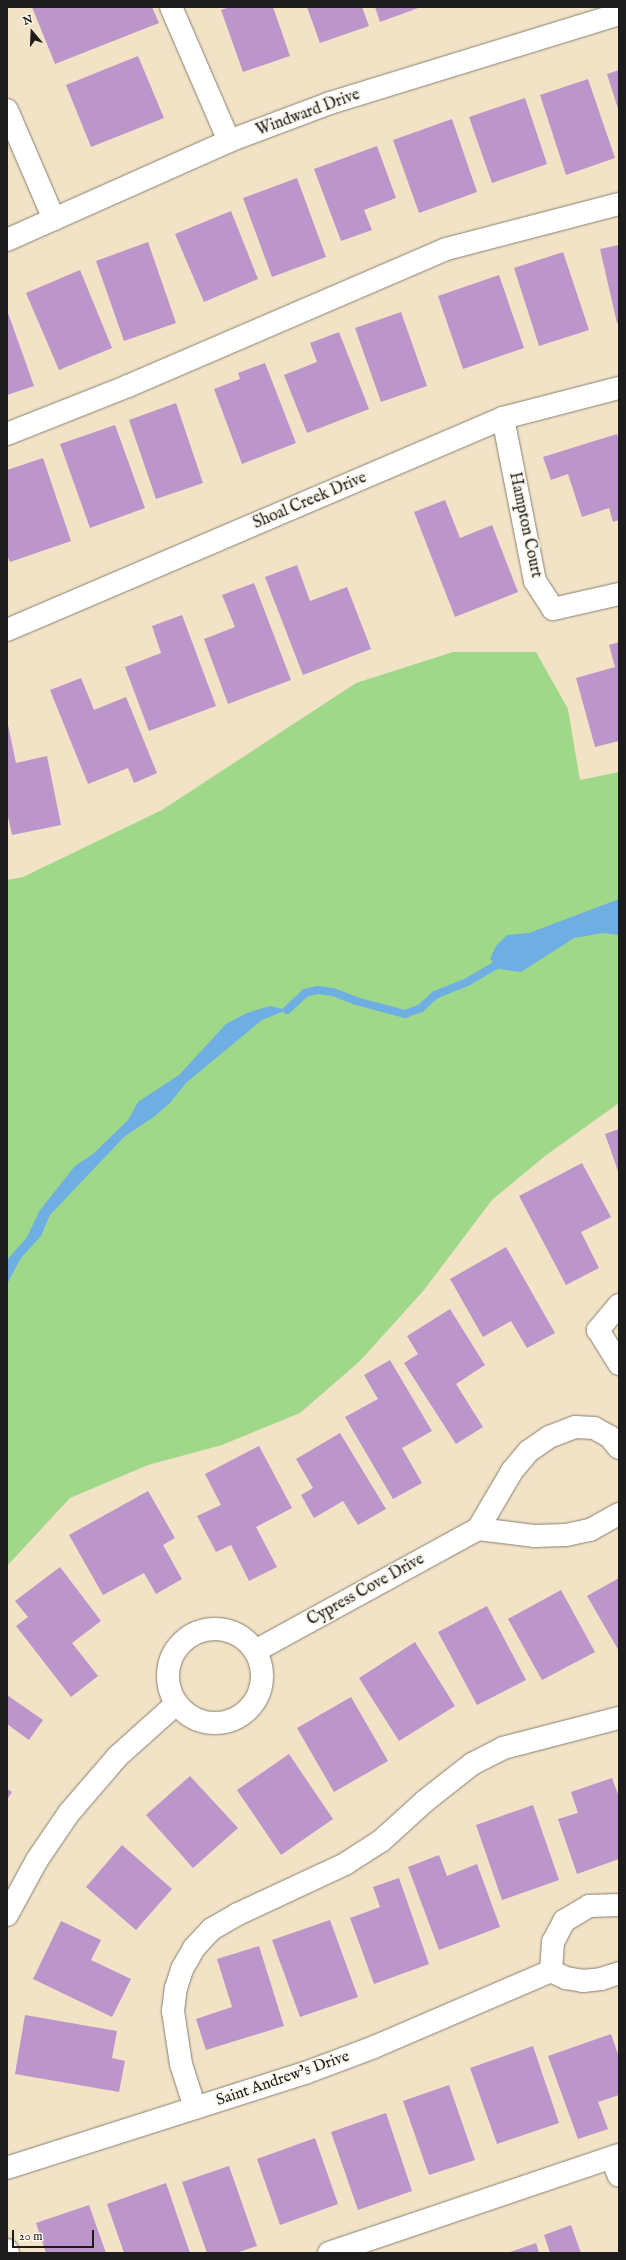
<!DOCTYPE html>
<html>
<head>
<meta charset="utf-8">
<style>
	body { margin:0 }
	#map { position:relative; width:626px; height:2260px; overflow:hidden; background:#f2e3c7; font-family:"IM FELL English",serif }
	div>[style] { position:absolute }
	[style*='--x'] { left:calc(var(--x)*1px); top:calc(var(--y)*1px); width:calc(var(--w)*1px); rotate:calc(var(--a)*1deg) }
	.green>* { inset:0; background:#a0d88a }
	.water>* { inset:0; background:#6faee2 }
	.stream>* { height:8px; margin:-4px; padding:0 4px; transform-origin:4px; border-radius:4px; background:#6faee2 }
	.building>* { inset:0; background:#bc95cb }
	.roads { filter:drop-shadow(0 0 1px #878072) drop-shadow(0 0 1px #878072) }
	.minor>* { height:22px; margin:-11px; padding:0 11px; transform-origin:11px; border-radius:11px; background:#fff }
	.minor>.ring { margin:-11px; padding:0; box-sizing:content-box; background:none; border:22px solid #fff; border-radius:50% }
	span { translate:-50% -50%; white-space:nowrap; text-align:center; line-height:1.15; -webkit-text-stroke:4px #fbf7ec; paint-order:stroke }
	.street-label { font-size:16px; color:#1c1c1c }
	.frame { position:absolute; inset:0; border:8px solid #1c1c1c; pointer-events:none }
	.north { position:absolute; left:12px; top:12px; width:40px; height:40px; -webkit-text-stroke:3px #fbf7ec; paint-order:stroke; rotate:341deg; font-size:11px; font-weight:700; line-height:16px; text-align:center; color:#1c1c1c }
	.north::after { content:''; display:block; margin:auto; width:14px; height:18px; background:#1c1c1c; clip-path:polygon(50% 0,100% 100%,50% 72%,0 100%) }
	.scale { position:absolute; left:12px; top:2230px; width:82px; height:18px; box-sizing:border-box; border:2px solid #1c1c1c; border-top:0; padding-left:5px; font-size:12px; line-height:14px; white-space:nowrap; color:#1c1c1c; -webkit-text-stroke:3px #fbf7ec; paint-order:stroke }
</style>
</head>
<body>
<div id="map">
	<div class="green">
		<div style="clip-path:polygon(453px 652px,536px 652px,568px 709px,580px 780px,619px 772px,619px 1103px,545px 1156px,492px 1200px,424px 1290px,360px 1361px,300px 1413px,222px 1445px,148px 1465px,70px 1498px,7px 1566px,7px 880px,23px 877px,162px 810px,356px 683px)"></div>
	</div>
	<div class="water">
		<div style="clip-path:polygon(619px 899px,619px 935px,603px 933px,574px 938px,521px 972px,500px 969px,490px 959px,496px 946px,507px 935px,529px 933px)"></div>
		<div style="clip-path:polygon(270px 1006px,287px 1010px,262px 1020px,186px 1083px,170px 1103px,155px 1116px,124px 1137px,50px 1215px,41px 1236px,21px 1258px,7px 1284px,7px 1260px,27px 1237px,40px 1210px,75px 1166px,93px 1154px,128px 1120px,138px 1102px,179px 1075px,226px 1024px,247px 1013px)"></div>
	</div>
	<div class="stream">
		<div style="--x:287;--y:1010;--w:25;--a:-43"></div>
		<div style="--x:305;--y:993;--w:12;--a:-14"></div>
		<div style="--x:317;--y:990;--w:16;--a:7"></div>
		<div style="--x:333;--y:992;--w:25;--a:21"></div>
		<div style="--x:356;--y:1001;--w:51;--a:14.9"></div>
		<div style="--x:405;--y:1014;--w:17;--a:-21"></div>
		<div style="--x:421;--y:1008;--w:19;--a:-43"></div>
		<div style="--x:435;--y:995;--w:35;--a:-22"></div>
		<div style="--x:467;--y:982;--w:34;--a:-30"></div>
	</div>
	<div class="building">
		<div style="clip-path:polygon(32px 7px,152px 7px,159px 23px,55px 64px)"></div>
		<div style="clip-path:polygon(230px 7px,273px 7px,290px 56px,243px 72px,221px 10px)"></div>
		<div style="clip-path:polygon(307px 7px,362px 7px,369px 26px,320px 43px)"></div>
		<div style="clip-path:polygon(375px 7px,421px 7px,380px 22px)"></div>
		<div style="clip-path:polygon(138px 56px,164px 118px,91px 147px,66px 85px)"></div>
		<div style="clip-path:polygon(619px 70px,619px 112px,607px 74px)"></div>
		<div style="clip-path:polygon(588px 79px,615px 158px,566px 175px,540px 95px)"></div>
		<div style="clip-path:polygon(525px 98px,547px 164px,492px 183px,469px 117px)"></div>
		<div style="clip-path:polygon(452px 119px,477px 192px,419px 213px,393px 140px)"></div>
		<div style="clip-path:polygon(377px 146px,396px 198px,364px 210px,372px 230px,341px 241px,314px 169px)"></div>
		<div style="clip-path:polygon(297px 178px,326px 257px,272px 277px,243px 198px)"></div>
		<div style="clip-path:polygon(231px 211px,258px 279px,204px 302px,175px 234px)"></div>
		<div style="clip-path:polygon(148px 242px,176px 323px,124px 341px,96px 261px)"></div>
		<div style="clip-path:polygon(619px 245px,619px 323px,617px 323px,600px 249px)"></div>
		<div style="clip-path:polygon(563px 252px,589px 330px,539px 346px,514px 268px)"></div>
		<div style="clip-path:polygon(80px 270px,112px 348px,59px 370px,26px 293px)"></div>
		<div style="clip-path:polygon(499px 275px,524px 348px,463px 369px,438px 296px)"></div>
		<div style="clip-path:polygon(7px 310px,34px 386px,7px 395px)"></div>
		<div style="clip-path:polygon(401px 312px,427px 386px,381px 402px,355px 328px)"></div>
		<div style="clip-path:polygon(339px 332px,369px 409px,307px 433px,284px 375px,317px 362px,310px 343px)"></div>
		<div style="clip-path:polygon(265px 363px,296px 443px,242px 464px,214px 389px,240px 379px,238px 373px)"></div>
		<div style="clip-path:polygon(176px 403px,203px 483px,156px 499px,129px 420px)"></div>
		<div style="clip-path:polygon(115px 425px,145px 508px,90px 528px,60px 444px)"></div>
		<div style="clip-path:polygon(617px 434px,619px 441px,619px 520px,613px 522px,609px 508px,582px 517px,568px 474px,551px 480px,543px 457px)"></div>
		<div style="clip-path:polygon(43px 458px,71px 541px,10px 562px,7px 555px,7px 470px)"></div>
		<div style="clip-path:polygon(445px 500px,460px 538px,492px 525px,518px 592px,455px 617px,414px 512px)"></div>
		<div style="clip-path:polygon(297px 565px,310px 601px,347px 587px,371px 649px,303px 675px,265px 577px)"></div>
		<div style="clip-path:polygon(254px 583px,291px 680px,228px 704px,204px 639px,235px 627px,222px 595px)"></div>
		<div style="clip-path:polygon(182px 615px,216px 706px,149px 731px,125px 667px,161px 653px,152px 626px)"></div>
		<div style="clip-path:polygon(619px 642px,619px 741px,595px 747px,576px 678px,615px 667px,609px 645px)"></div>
		<div style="clip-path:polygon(81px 678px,94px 710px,126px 697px,157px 773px,134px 783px,128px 768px,88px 784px,50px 690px)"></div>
		<div style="clip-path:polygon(8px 725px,16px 763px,47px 756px,61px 825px,12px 835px,7px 812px)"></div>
		<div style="clip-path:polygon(619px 1129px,619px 1174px,605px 1134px)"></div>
		<div style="clip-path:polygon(582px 1163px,611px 1217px,581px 1232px,599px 1268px,566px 1285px,519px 1196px)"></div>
		<div style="clip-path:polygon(506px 1247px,555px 1333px,527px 1348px,511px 1321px,483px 1337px,450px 1279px)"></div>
		<div style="clip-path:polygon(450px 1309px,485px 1365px,456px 1384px,483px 1427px,456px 1444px,404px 1363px,418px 1354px,407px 1336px)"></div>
		<div style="clip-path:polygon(390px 1360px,432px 1431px,402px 1448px,422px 1483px,393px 1499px,345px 1417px,378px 1399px,364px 1375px)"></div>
		<div style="clip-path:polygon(340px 1433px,386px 1509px,358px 1525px,343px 1501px,314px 1518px,301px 1495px,313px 1488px,296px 1459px)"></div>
		<div style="clip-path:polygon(259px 1446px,292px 1508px,256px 1527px,277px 1567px,249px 1581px,231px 1545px,216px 1552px,197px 1516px,221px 1505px,205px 1474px)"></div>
		<div style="clip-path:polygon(148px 1491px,175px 1538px,163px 1545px,182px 1579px,156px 1594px,144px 1573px,103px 1595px,69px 1535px)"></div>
		<div style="clip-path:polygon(60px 1567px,101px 1621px,72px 1643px,98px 1676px,71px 1697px,16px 1626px,28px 1617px,15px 1601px)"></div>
		<div style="clip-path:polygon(619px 1578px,619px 1651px,587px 1596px)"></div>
		<div style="clip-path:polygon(561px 1590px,595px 1652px,542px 1680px,508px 1619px)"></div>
		<div style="clip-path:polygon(487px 1606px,526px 1680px,477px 1705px,438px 1632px)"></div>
		<div style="clip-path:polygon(415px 1642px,455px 1706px,399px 1741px,359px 1678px)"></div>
		<div style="clip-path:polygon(7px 1695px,43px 1720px,29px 1740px,7px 1724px)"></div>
		<div style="clip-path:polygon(351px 1697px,388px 1761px,334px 1792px,297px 1728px)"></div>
		<div style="clip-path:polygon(289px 1754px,333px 1819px,281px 1855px,237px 1790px)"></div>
		<div style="clip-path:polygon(190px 1776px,238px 1828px,193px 1868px,146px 1815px)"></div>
		<div style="clip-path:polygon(612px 1778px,619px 1797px,619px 1859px,577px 1874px,558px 1819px,578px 1813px,571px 1792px)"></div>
		<div style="clip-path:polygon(7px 1789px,12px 1792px,7px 1800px)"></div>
		<div style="clip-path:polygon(533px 1805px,559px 1880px,502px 1900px,476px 1825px)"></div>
		<div style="clip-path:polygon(122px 1845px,172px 1889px,136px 1930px,86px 1887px)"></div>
		<div style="clip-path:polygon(439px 1855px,447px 1876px,477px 1864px,500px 1927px,439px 1950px,408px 1867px)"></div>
		<div style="clip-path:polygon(399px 1878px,429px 1964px,374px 1984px,350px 1918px,380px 1907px,373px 1887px)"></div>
		<div style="clip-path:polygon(330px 1920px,358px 1997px,300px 2017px,272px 1940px)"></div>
		<div style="clip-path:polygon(61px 1921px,101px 1940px,91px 1960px,131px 1979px,112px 2017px,33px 1979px)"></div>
		<div style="clip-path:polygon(259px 1946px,284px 2026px,206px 2050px,196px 2019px,232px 2007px,217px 1959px)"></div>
		<div style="clip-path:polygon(25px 2015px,117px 2031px,112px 2058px,125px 2061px,119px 2092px,15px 2074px)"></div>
		<div style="clip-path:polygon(611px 2034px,619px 2057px,619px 2095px,598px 2102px,608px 2129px,578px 2139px,548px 2056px)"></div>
		<div style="clip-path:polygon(533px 2046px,559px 2123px,497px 2144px,470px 2068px)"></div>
		<div style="clip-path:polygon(449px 2085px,475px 2160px,429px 2175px,403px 2101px)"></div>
		<div style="clip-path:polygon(386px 2113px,412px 2191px,358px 2210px,331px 2132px)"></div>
		<div style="clip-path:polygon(315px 2138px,338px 2204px,280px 2225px,257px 2159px)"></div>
		<div style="clip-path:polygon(229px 2166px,257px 2246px,236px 2253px,207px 2253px,182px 2182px)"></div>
		<div style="clip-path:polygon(166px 2183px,190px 2253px,124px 2253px,107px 2204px)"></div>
		<div style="clip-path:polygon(89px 2205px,106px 2253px,46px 2253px,36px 2223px)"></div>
		<div style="clip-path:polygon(571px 2225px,581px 2253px,550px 2253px,544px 2235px)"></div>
		<div style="clip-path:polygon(536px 2243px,539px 2253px,507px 2253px)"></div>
	</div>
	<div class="roads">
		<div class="minor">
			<div style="--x:171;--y:7;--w:146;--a:66.6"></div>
			<div style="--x:7;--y:110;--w:119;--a:66.7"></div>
			<div style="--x:7;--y:240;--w:243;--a:-24"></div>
			<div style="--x:229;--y:141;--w:108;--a:-20.6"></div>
			<div style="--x:330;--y:103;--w:302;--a:-17.1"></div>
			<div style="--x:503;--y:418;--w:166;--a:78.9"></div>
			<div style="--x:535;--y:581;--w:33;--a:57"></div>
			<div style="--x:553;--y:609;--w:68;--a:-12.8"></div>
			<div style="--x:7;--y:434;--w:130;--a:-21.6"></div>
			<div style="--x:128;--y:386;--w:346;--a:-23.3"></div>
			<div style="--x:446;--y:249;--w:179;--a:-14.6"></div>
			<div style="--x:7;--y:630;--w:539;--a:-23.14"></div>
			<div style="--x:503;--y:418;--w:120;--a:-14.5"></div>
			<div style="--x:619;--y:1305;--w:33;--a:130"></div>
			<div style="--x:598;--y:1330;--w:40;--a:58"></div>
			<div style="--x:478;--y:1529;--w:56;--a:7.1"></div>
			<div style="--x:534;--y:1536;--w:32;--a:-2"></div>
			<div style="--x:566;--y:1535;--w:25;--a:-12"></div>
			<div style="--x:590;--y:1530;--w:33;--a:-29"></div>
			<div class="ring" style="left:168px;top:1629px;width:72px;height:72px"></div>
			<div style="--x:255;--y:1651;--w:254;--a:-28.7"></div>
			<div style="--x:478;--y:1529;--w:67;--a:-59.6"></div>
			<div style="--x:512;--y:1471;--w:26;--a:-50"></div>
			<div style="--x:529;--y:1451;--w:24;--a:-35"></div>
			<div style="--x:549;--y:1437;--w:28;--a:-21"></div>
			<div style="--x:575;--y:1427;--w:19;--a:3"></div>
			<div style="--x:594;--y:1428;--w:18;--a:29"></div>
			<div style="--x:610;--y:1437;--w:14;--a:51"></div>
			<div style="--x:7;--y:1915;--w:63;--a:-61.4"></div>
			<div style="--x:37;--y:1860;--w:57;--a:-55.8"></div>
			<div style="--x:69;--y:1813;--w:75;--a:-49.3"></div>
			<div style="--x:118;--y:1756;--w:78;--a:-41.9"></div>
			<div style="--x:551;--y:1971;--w:29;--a:-86"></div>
			<div style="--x:553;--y:1942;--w:24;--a:-62"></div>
			<div style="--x:564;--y:1921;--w:29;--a:-31"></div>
			<div style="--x:589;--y:1906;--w:30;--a:-2"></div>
			<div style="--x:195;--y:2108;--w:46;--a:-107.7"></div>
			<div style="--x:181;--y:2064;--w:54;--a:-98.6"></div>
			<div style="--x:173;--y:2011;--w:23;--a:-83"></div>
			<div style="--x:176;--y:1988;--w:20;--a:-72"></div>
			<div style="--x:182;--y:1969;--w:24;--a:-60"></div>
			<div style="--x:194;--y:1948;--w:26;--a:-47"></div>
			<div style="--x:212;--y:1929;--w:30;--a:-30"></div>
			<div style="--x:238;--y:1914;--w:118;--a:-25"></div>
			<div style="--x:345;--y:1864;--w:43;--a:-32.6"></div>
			<div style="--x:381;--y:1841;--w:59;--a:-42.3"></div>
			<div style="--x:425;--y:1801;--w:60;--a:-38.2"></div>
			<div style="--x:472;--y:1764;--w:35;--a:-27"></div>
			<div style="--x:503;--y:1748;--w:120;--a:-14.5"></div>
			<div style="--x:612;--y:2158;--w:19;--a:69"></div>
			<div style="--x:7;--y:2168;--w:313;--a:-17.7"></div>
			<div style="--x:305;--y:2073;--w:74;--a:-20.6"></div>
			<div style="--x:374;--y:2047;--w:193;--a:-23.2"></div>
			<div style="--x:551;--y:1971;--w:17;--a:25"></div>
			<div style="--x:566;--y:1978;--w:17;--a:10"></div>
			<div style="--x:583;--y:1981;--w:18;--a:-6"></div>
			<div style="--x:601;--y:1979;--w:19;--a:-18"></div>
			<div style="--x:7;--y:2250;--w:3;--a:72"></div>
			<div style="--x:329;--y:2253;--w:306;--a:-18.7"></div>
		</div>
	</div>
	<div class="street-label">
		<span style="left:308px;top:113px;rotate:-20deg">Windward Drive</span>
		<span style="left:310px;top:501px;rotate:-23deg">Shoal Creek Drive</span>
		<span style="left:525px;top:525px;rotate:78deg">Hampton Court</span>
		<span style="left:366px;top:1590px;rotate:-29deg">Cypress Cove Drive</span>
		<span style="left:283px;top:2079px;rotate:-19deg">Saint Andrew's Drive</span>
	</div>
	<div class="frame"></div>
	<div class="north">N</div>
	<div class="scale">20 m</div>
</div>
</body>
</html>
